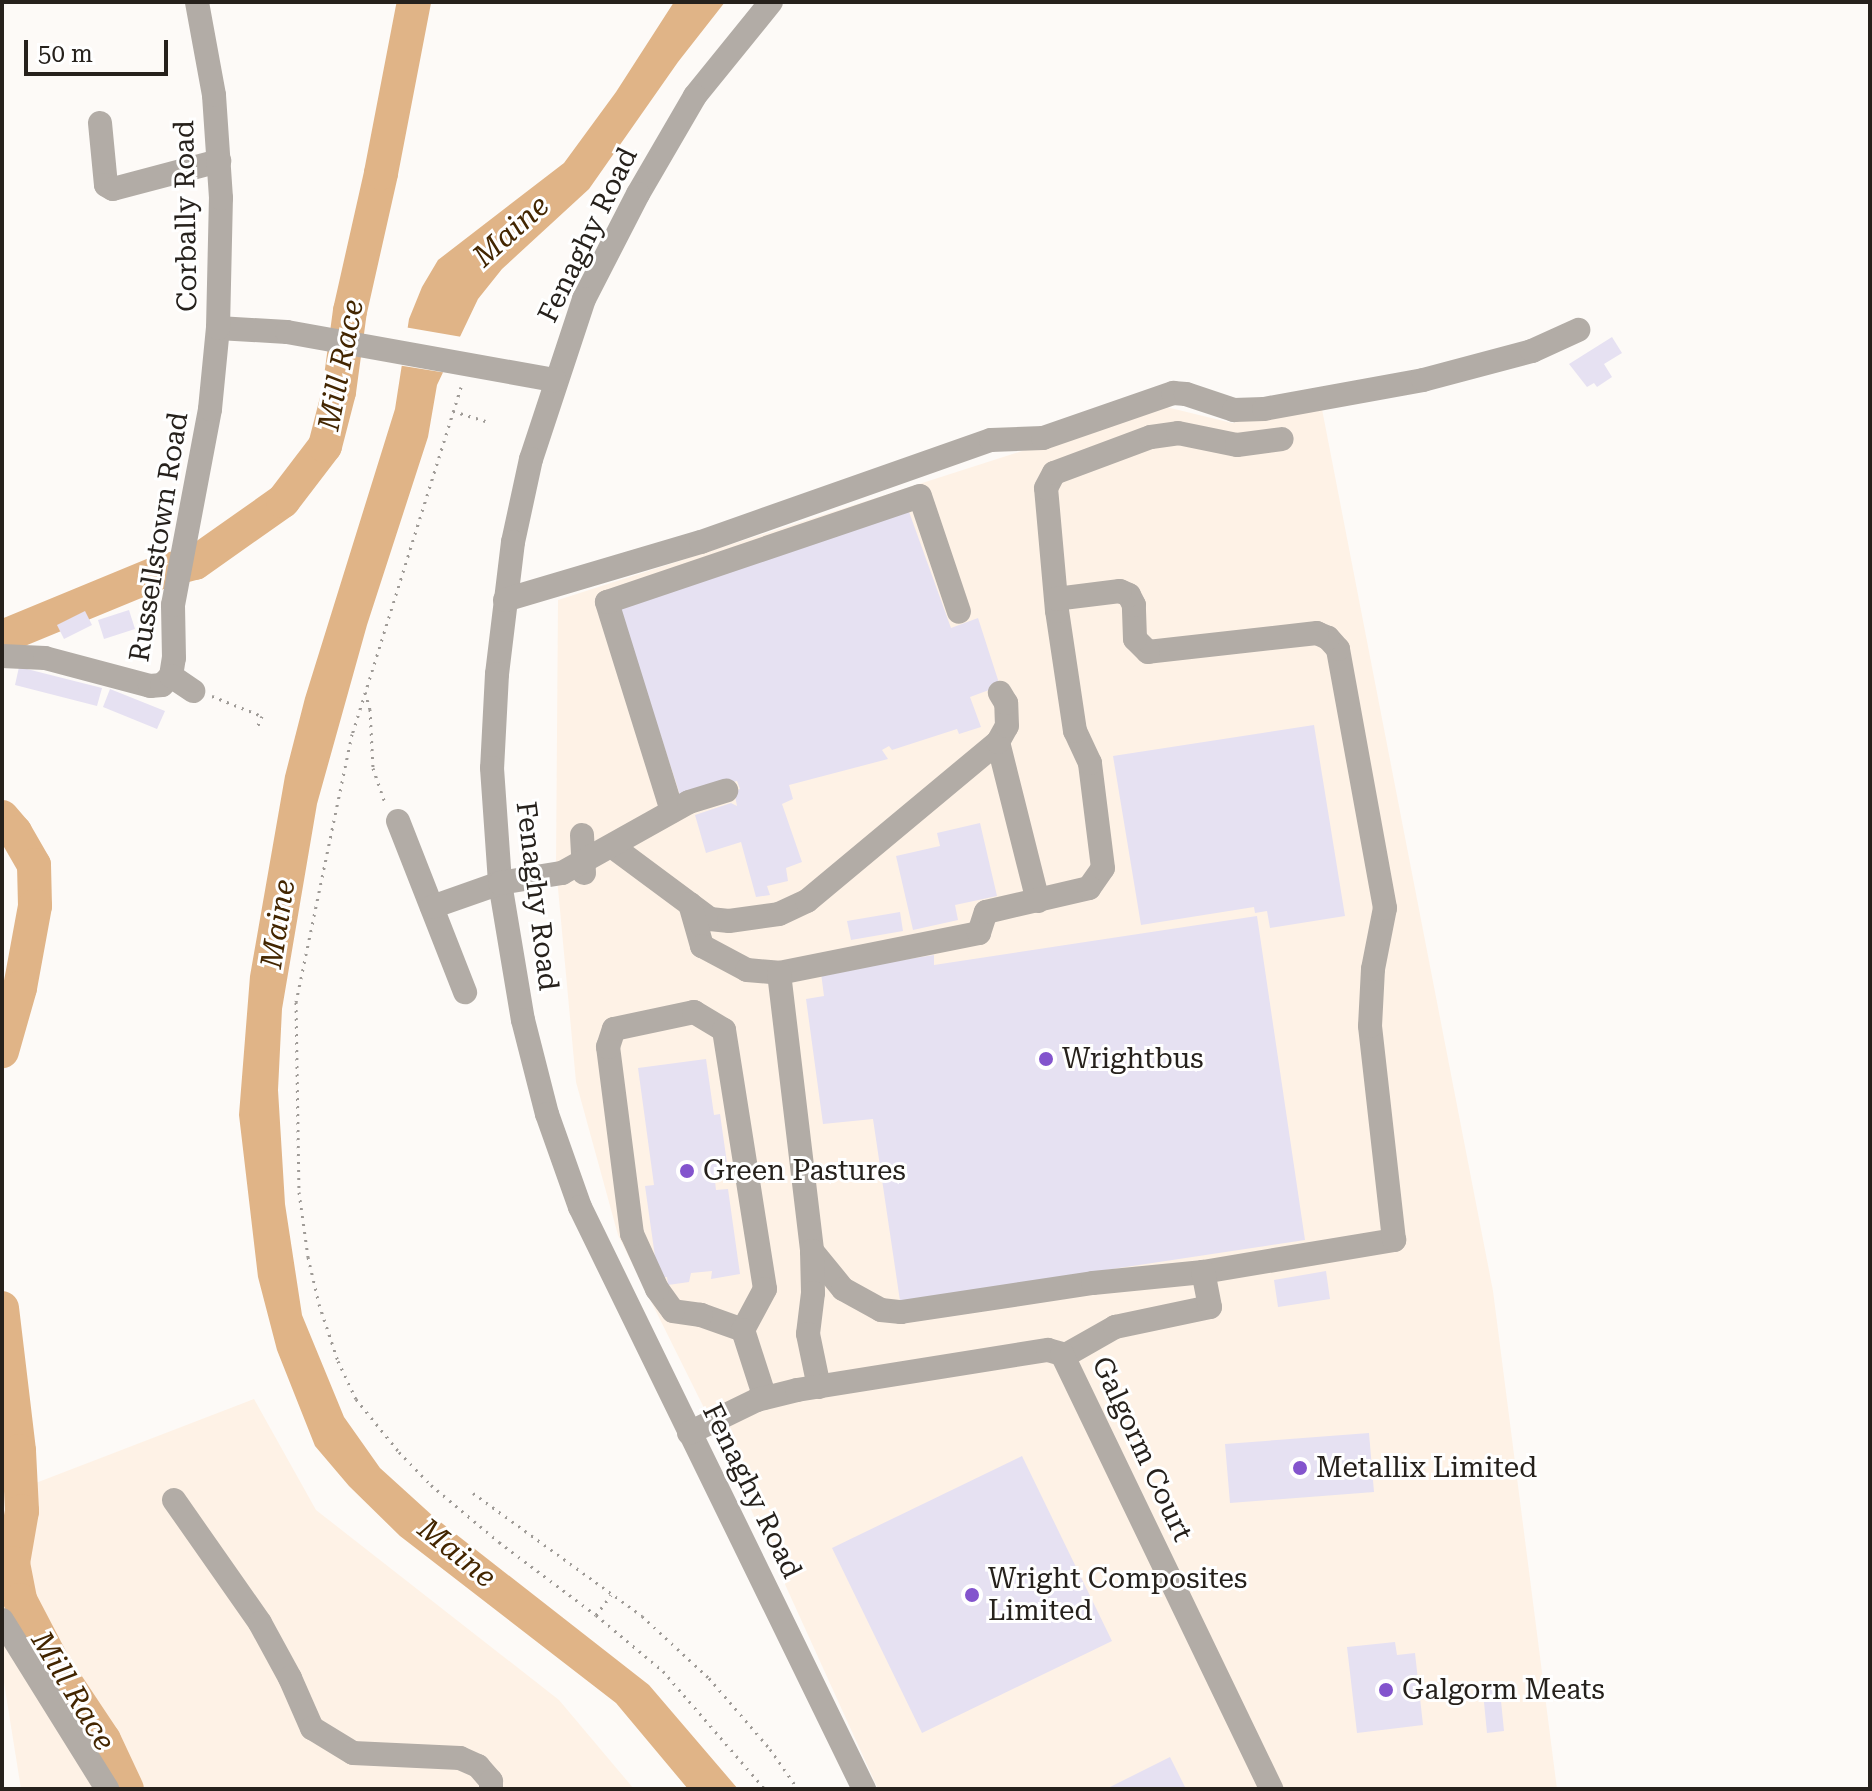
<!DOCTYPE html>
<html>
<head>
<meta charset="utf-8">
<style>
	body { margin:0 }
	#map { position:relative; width:1872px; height:1791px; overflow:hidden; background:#fdfaf7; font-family:"Roboto Serif",serif }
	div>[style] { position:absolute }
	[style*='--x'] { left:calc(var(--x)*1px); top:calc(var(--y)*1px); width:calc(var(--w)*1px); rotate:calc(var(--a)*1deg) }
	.built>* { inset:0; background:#fef2e6 }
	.water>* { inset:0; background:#e0b487 }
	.pier>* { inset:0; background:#fdfaf7 }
	.river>* { height:34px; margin:-17px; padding:0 17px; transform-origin:17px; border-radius:17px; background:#e0b487 }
	.building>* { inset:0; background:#e6e1f2 }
	.path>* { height:3px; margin-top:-1.5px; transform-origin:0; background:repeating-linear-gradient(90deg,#9f9b97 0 2px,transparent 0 8px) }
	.minor>* { height:24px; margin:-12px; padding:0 12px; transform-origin:12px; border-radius:12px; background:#b2aca6 }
	.dots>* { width:22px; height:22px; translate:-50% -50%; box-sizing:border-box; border:4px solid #fff; border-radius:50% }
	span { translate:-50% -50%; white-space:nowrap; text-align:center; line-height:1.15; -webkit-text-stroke:6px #fff; paint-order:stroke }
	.street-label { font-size:28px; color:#26211c }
	.poi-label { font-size:28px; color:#26211c }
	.left { translate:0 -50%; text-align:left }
	.water-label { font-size:30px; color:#432601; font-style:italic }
	.frame { position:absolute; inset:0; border:4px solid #26211c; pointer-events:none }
	.scale { position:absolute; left:24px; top:40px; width:144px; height:36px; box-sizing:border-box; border:4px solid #26211c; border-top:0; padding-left:10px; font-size:24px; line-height:28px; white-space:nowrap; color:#26211c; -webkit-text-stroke:6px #fff; paint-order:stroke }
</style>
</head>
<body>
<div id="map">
	<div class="built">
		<div style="clip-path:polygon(1321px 404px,1493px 1291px,1557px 1789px,878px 1789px,714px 1428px,618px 1235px,576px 1082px,556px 867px,558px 600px,1162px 406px,1232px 423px)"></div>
		<div style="clip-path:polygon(254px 1399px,316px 1510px,559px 1700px,634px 1789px,21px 1789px,2px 1670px,2px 1496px)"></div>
	</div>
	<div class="water">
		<div style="clip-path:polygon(674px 2px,725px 2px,678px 62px,589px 189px,502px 269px,478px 299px,437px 385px,428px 437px,367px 625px,317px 804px,282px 1009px,278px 1090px,285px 1204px,302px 1315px,344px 1417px,380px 1468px,434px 1517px,649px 1685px,738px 1789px,688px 1789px,616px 1703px,400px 1536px,349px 1486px,315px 1446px,277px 1350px,258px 1277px,239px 1115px,250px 976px,285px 776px,305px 698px,395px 409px,409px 319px,422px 287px,438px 260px,564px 163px,616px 92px)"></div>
	</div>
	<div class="pier">
		<div style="clip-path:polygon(404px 327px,462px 337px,447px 373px,397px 365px)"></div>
	</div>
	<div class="river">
		<div style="--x:2;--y:637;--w:168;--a:-22.4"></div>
		<div style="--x:157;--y:573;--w:39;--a:-15"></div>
		<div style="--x:195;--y:563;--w:108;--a:-35.2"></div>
		<div style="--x:283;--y:501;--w:69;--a:-52.6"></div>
		<div style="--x:325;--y:446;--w:56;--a:-75.5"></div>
		<div style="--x:339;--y:392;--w:82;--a:-82.3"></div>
		<div style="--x:350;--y:311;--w:141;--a:-77.3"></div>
		<div style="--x:381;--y:173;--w:174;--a:-79.1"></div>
		<div style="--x:2;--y:817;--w:20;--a:49"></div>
		<div style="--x:15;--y:832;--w:38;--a:60"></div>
		<div style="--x:34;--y:865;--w:41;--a:88.6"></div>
		<div style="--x:35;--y:906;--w:83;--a:100.4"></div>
		<div style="--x:20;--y:988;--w:66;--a:105.9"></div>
		<div style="--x:2;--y:1308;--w:144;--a:83.2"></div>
		<div style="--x:19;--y:1451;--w:60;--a:87.1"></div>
		<div style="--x:22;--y:1511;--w:53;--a:99.8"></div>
		<div style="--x:13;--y:1563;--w:38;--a:79"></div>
		<div style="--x:20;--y:1600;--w:73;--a:62.4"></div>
		<div style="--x:54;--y:1665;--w:90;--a:56.3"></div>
		<div style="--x:104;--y:1740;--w:54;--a:64.9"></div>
	</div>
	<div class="building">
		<div style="clip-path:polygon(1612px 337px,1622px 353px,1604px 364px,1612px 377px,1597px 387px,1594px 383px,1587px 387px,1569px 364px)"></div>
		<div style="clip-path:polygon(908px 509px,951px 628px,978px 618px,1000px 686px,970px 697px,981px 727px,959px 734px,957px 729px,892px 750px,889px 746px,882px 750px,888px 759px,789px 785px,793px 799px,782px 804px,802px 862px,786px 868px,788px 881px,767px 886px,770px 895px,756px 897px,741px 842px,706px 853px,695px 815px,731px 803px,737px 806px,734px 791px,740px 789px,737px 781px,680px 795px,619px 608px)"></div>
		<div style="clip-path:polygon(129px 610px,135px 629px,104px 639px,98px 620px)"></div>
		<div style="clip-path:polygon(85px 611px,92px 625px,64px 639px,57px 625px)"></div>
		<div style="clip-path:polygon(19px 667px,102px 688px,97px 706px,15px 685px)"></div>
		<div style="clip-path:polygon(110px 689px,165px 711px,157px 729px,103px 707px)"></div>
		<div style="clip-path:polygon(1314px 725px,1345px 916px,1270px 928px,1267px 911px,1255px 913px,1254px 907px,1141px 925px,1113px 756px)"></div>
		<div style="clip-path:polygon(980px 823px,997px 896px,955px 905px,958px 920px,913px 930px,896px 856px,940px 846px,937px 833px)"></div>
		<div style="clip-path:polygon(900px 912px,903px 931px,851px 940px,847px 921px)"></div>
		<div style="clip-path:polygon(1257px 916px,1305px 1240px,900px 1301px,873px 1119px,823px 1124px,806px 999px,824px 996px,821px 973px,934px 955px,934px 965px)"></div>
		<div style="clip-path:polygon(706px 1059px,714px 1115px,720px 1114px,728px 1170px,714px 1172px,716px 1190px,728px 1189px,740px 1274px,711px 1279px,712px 1271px,691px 1273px,689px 1282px,668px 1285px,667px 1277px,658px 1278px,645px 1186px,654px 1185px,638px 1068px)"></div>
		<div style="clip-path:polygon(1326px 1271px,1330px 1299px,1278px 1307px,1274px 1280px)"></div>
		<div style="clip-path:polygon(1369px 1433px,1374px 1492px,1230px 1503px,1225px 1444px)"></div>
		<div style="clip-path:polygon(1022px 1456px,1112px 1641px,922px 1733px,832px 1548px)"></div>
		<div style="clip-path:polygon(1395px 1642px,1397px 1655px,1415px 1653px,1423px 1725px,1357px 1733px,1347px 1647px)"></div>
		<div style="clip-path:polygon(1499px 1681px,1504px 1731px,1487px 1733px,1482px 1682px)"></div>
		<div style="clip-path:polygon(1170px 1757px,1186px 1789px,1106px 1789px)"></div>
	</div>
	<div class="path">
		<div style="--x:461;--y:387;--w:364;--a:107.4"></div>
		<div style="--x:352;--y:734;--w:274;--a:101.8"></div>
		<div style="--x:296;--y:1002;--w:190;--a:89.1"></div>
		<div style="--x:299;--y:1192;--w:66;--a:82.1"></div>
		<div style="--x:308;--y:1257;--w:48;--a:76.8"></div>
		<div style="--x:319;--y:1304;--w:60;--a:71.6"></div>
		<div style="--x:338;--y:1361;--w:42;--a:64.7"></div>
		<div style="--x:356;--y:1399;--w:68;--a:50.9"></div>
		<div style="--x:399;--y:1452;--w:46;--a:45.9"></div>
		<div style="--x:431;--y:1485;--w:89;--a:40"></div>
		<div style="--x:499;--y:1542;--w:121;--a:37"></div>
		<div style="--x:596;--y:1615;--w:87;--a:39.9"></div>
		<div style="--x:663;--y:1671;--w:156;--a:49.2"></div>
		<div style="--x:453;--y:411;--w:34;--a:17"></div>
		<div style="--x:365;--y:692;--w:18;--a:74"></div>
		<div style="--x:370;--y:709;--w:59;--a:87.1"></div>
		<div style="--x:373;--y:768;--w:39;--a:71"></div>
		<div style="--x:212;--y:696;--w:54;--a:21.8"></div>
		<div style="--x:262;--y:716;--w:15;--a:113"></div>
		<div style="--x:473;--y:1493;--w:209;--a:36"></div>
		<div style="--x:642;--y:1616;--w:91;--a:42.8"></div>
		<div style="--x:709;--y:1678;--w:94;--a:49.3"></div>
		<div style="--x:770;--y:1749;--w:49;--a:55"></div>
		<div style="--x:596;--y:1615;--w:25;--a:-53"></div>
	</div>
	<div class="minor">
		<div style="--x:771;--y:2;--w:121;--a:129"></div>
		<div style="--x:695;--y:96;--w:113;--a:120.2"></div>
		<div style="--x:638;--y:194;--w:118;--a:117.2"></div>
		<div style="--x:584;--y:299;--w:169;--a:108.3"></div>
		<div style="--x:531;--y:459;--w:85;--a:102.2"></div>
		<div style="--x:513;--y:542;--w:133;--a:96.9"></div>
		<div style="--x:497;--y:674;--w:94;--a:93"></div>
		<div style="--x:492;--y:768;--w:115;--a:86"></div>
		<div style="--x:500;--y:883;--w:139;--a:80.5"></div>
		<div style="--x:523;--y:1020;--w:97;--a:75.7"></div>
		<div style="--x:547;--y:1114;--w:99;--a:70.5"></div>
		<div style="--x:580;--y:1207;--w:648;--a:63.99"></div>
		<div style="--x:100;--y:123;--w:62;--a:84.5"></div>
		<div style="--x:106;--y:185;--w:8;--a:30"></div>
		<div style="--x:113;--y:189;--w:110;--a:-14.8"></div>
		<div style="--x:218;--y:328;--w:69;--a:3.3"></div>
		<div style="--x:287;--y:332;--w:272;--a:10.2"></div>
		<div style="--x:505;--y:600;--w:204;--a:-16.5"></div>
		<div style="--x:701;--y:542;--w:307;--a:-19.4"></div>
		<div style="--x:991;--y:440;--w:52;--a:-2.2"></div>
		<div style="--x:1043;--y:438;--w:138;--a:-19.1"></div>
		<div style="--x:1173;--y:393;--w:13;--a:4"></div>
		<div style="--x:1186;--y:394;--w:51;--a:18.4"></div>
		<div style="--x:1234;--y:410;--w:30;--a:-2"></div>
		<div style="--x:1264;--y:409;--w:162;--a:-10.3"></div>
		<div style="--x:1423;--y:380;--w:113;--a:-14.9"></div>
		<div style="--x:1532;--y:351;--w:51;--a:-24.5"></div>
		<div style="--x:2;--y:656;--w:43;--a:2.7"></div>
		<div style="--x:45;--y:658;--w:109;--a:14.9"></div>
		<div style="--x:150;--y:686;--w:12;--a:-5"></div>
		<div style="--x:162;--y:685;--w:13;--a:-45"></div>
		<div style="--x:171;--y:676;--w:18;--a:-81"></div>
		<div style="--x:174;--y:658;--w:53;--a:-91.1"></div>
		<div style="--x:173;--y:605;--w:199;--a:-79.3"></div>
		<div style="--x:210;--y:409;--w:81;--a:-84.4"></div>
		<div style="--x:218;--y:328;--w:130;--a:-88.7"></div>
		<div style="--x:221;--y:198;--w:103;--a:-93.9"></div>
		<div style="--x:214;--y:95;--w:95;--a:-100.4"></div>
		<div style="--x:171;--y:676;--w:27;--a:34"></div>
		<div style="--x:998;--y:742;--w:164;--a:75.9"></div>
		<div style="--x:672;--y:811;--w:219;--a:-107.3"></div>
		<div style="--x:607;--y:602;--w:330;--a:-18.7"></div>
		<div style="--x:920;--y:496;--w:122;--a:71.4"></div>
		<div style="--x:398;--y:821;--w:184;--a:68.6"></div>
		<div style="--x:582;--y:835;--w:38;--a:87"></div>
		<div style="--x:613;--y:847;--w:121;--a:36.6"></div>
		<div style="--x:710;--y:919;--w:19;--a:6"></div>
		<div style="--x:729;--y:921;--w:50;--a:-8"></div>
		<div style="--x:779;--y:914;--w:31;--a:-25"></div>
		<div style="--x:807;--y:901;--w:249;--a:-39.8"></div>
		<div style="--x:998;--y:742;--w:18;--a:-61"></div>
		<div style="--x:1007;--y:726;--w:23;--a:-92"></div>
		<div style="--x:1006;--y:703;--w:12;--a:-121"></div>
		<div style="--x:690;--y:904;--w:44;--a:74.1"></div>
		<div style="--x:702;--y:946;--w:51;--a:28.1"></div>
		<div style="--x:747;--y:970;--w:32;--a:5"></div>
		<div style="--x:779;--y:973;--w:204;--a:-11.3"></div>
		<div style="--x:979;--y:933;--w:22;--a:-72"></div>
		<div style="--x:986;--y:912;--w:106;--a:-13.1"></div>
		<div style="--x:1089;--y:888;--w:24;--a:-55"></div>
		<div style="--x:1103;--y:868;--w:106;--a:-97.1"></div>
		<div style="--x:1090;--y:763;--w:35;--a:-115"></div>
		<div style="--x:1075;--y:731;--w:121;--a:-98.5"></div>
		<div style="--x:1057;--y:611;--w:123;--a:-95.1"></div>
		<div style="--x:1046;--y:488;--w:17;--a:-62"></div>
		<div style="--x:1054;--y:473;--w:103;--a:-20.4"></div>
		<div style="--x:1151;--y:437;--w:27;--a:-8"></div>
		<div style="--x:1178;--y:433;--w:60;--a:11.5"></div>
		<div style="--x:1237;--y:445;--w:45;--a:-7.6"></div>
		<div style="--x:432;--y:907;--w:72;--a:-19.4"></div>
		<div style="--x:500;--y:883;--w:63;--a:-9.2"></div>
		<div style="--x:562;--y:873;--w:145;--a:-29.2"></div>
		<div style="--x:689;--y:802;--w:39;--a:-17"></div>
		<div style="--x:779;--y:973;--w:280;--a:83.2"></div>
		<div style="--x:812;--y:1251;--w:49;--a:50.8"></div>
		<div style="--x:843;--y:1289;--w:43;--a:28.9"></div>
		<div style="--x:881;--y:1310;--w:20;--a:6"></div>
		<div style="--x:901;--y:1312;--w:194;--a:-8.6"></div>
		<div style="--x:1093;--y:1283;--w:111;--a:-5.7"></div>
		<div style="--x:1203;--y:1272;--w:194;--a:-9.5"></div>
		<div style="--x:1394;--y:1240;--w:215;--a:-96.4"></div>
		<div style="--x:1370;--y:1026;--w:57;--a:-87"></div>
		<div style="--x:1373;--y:969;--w:62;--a:-78.9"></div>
		<div style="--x:1385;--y:908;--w:263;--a:-100.3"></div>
		<div style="--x:1338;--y:649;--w:15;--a:-132"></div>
		<div style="--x:1328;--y:638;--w:12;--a:-156"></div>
		<div style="--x:1317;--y:633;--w:170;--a:173.6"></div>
		<div style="--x:1148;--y:652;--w:18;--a:-135"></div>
		<div style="--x:1135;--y:639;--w:34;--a:-92"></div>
		<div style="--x:1134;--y:605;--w:11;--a:-117"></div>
		<div style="--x:1129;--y:595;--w:10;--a:-156"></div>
		<div style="--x:1120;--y:591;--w:64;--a:172.9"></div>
		<div style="--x:812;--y:1251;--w:42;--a:88.6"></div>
		<div style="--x:813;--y:1293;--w:41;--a:97"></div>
		<div style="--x:808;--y:1334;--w:54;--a:78.3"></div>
		<div style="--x:743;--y:1330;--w:45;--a:-160.3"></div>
		<div style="--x:701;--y:1315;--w:28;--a:-172"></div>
		<div style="--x:673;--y:1311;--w:27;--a:-126"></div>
		<div style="--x:657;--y:1289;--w:60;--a:-114.4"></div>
		<div style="--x:632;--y:1234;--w:189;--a:-97.3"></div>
		<div style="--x:608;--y:1047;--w:19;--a:-72"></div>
		<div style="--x:614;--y:1029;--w:82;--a:-12"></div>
		<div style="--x:694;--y:1012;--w:35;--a:31"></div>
		<div style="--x:724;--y:1030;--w:262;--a:81"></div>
		<div style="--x:765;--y:1289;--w:47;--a:118.2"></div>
		<div style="--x:743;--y:1330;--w:71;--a:72.1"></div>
		<div style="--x:1064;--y:1356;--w:59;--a:-29.6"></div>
		<div style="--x:1115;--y:1327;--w:97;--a:-11.9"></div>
		<div style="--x:1210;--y:1307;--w:36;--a:-101"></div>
		<div style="--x:689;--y:1433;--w:76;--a:-25.9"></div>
		<div style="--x:757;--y:1400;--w:41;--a:-14"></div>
		<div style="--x:797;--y:1390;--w:254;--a:-9.1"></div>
		<div style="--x:1048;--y:1350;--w:15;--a:16"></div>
		<div style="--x:1062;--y:1354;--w:483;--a:64.3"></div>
		<div style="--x:174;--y:1500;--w:150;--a:55"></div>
		<div style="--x:260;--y:1623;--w:63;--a:61.4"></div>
		<div style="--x:290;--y:1678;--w:55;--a:66.3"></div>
		<div style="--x:312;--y:1728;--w:48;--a:31.4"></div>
		<div style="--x:353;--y:1753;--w:107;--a:2.7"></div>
		<div style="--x:460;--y:1758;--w:20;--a:24"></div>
		<div style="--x:478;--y:1766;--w:20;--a:49"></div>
		<div style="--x:491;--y:1781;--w:8;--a:90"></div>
		<div style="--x:2;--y:1620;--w:199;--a:58.1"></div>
	</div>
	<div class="dots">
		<div style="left:1046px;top:1059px;background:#8354cd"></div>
		<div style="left:687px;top:1171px;background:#8354cd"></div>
		<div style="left:1300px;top:1468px;background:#8354cd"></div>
		<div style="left:972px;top:1595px;background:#8354cd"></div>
		<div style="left:1386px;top:1690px;background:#8354cd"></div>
	</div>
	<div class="street-label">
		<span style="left:186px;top:216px;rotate:-91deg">Corbally Road</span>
		<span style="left:588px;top:235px;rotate:-64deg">Fenaghy Road</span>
		<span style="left:159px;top:537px;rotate:-81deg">Russellstown Road</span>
		<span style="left:537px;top:896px;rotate:83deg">Fenaghy Road</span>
		<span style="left:1142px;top:1449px;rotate:65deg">Galgorm Court</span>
		<span style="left:752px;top:1491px;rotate:64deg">Fenaghy Road</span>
	</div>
	<div class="poi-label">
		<span class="left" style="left:1062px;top:1059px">Wrightbus</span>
		<span class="left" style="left:703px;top:1171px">Green Pastures</span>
		<span class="left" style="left:1316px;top:1468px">Metallix Limited</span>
		<span class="left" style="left:988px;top:1595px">Wright Composites<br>Limited</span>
		<span class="left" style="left:1402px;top:1690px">Galgorm Meats</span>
	</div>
	<div class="water-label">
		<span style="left:511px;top:231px;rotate:-42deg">Maine</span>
		<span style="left:341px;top:365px;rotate:-79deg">Mill Race</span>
		<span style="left:278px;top:924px;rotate:-81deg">Maine</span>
		<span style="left:457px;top:1553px;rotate:39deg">Maine</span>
		<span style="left:73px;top:1691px;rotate:59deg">Mill Race</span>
	</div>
	<div class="frame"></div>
	<div class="scale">50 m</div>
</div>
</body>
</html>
